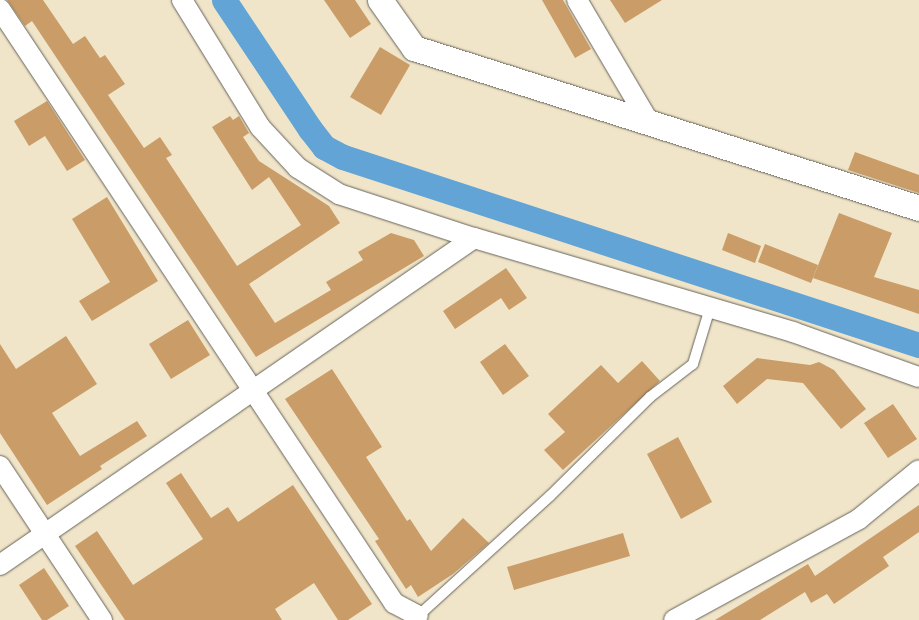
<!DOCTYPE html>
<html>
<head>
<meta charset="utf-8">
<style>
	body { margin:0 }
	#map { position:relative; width:919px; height:620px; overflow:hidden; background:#f0e5c9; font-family:"Libre Caslon Text",serif }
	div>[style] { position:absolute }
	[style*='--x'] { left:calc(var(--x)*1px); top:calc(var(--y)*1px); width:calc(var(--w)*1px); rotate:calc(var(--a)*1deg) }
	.canal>* { height:25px; margin:-12.5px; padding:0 12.5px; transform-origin:12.5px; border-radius:12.5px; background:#61a4d5 }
	.building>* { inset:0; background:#ca9c67 }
	.roads { filter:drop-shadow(0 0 1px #666259) drop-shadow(0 0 1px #666259) }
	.service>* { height:10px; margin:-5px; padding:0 5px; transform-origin:5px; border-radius:5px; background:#fff }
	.minor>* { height:20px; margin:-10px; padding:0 10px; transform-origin:10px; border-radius:10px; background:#fff }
	.tertiary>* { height:25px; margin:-12.5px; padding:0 12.5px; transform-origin:12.5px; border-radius:12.5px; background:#fff }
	span { translate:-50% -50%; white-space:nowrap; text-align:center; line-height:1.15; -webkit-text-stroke:4.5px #fdfcf7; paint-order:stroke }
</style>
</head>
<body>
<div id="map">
	<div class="canal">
		<div style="--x:224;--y:0;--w:155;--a:56.3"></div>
		<div style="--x:310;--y:129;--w:23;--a:52"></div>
		<div style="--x:324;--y:147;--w:21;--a:28"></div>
		<div style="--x:343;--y:157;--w:606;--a:18.08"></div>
	</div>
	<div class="building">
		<div style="clip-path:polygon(7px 0,43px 0,73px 44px,85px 36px,100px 58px,105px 55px,125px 84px,108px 95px,144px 148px,160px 137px,172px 155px,166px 158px,237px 266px,301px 225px,269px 177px,252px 190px,212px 127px,230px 116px,233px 120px,239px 116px,249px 133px,243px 137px,259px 161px,329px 206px,340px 223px,249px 284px,275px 323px,331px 290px,326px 282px,363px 260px,358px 252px,391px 233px,414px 240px,424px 256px,256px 357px,32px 21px,25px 26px)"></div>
		<div style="clip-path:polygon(324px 0,355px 0,371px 24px,350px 38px)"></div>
		<div style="clip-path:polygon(542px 0,563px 0,591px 49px,575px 58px)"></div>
		<div style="clip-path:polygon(610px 0,662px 0,625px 23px)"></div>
		<div style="clip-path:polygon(380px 47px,410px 65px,381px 115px,350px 97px)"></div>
		<div style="clip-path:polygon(47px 101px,85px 160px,67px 171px,45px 136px,29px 146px,14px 121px)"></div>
		<div style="clip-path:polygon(855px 152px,919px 175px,919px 193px,848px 170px)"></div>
		<div style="clip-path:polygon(107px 197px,158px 281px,92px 321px,79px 301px,110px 282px,72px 219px)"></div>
		<div style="clip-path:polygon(839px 213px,892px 233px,874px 277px,919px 290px,919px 314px,813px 278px)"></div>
		<div style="clip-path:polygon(728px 233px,761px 246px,755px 263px,722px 250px)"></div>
		<div style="clip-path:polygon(765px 244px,818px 265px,811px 283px,758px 262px)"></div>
		<div style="clip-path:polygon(506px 268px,527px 298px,509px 310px,501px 298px,455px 329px,443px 311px)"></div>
		<div style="clip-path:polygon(188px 320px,210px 355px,171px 379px,149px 344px)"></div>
		<div style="clip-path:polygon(66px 336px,97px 384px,52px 413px,80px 456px,137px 421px,147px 436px,100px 466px,102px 469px,47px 505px,0 433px,0 344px,16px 369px)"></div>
		<div style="clip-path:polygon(505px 344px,529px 376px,503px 395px,480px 362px)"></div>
		<div style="clip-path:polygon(757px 358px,810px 365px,819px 362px,834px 370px,866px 409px,841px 429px,803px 383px,767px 379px,737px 404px,723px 386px)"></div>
		<div style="clip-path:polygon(642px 361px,660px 381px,563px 470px,544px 450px,565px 432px,548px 414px,601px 365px,618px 383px)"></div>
		<div style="clip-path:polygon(332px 369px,382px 447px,366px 457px,407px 521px,410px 519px,431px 551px,463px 518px,489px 543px,453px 574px,418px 597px,411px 585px,406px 589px,375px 541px,379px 539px,285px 399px)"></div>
		<div style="clip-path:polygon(893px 404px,917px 439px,888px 458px,864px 423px)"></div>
		<div style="clip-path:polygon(678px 437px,712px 502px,681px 519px,647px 454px)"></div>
		<div style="clip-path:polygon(181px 473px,211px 518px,228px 507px,238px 522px,293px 485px,372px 604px,348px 620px,338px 620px,314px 583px,275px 609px,282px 620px,125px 620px,75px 546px,97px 531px,133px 585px,203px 539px,166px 483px)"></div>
		<div style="clip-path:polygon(919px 505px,919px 532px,883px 557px,889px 566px,834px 604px,827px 594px,811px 603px,805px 592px,760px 620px,715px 620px,808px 564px,815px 576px)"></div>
		<div style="clip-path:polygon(623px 533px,630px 556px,514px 590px,507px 567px)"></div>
		<div style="clip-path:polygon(44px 568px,69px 606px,47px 620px,42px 620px,19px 585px)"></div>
	</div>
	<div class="roads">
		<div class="service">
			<div style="--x:418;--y:619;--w:3;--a:-90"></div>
			<div style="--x:418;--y:616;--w:178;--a:-42.3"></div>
			<div style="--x:550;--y:496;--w:141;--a:-44.7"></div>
			<div style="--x:650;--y:397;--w:54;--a:-37.5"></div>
			<div style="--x:693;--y:364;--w:59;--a:-73.1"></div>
		</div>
		<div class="minor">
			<div style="--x:182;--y:0;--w:149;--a:58.4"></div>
			<div style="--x:260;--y:127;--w:56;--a:47.2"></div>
			<div style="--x:298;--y:168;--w:49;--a:32.4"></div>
			<div style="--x:339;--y:194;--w:142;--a:18.1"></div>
			<div style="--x:474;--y:238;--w:333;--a:16.4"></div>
			<div style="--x:793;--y:332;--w:134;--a:19.7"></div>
			<div style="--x:577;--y:0;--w:144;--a:59.5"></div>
			<div style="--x:0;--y:9;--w:713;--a:56.44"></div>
			<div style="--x:394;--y:603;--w:27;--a:28"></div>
			<div style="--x:0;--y:466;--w:185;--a:56.5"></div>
			<div style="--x:0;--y:565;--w:576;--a:-34.6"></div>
			<div style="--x:674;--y:620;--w:211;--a:-28.6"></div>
			<div style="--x:859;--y:519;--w:77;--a:-39.2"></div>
		</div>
		<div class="tertiary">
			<div style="--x:380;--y:0;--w:59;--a:54.7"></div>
			<div style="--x:414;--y:48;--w:530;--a:17.58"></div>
		</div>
	</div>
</div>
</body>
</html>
